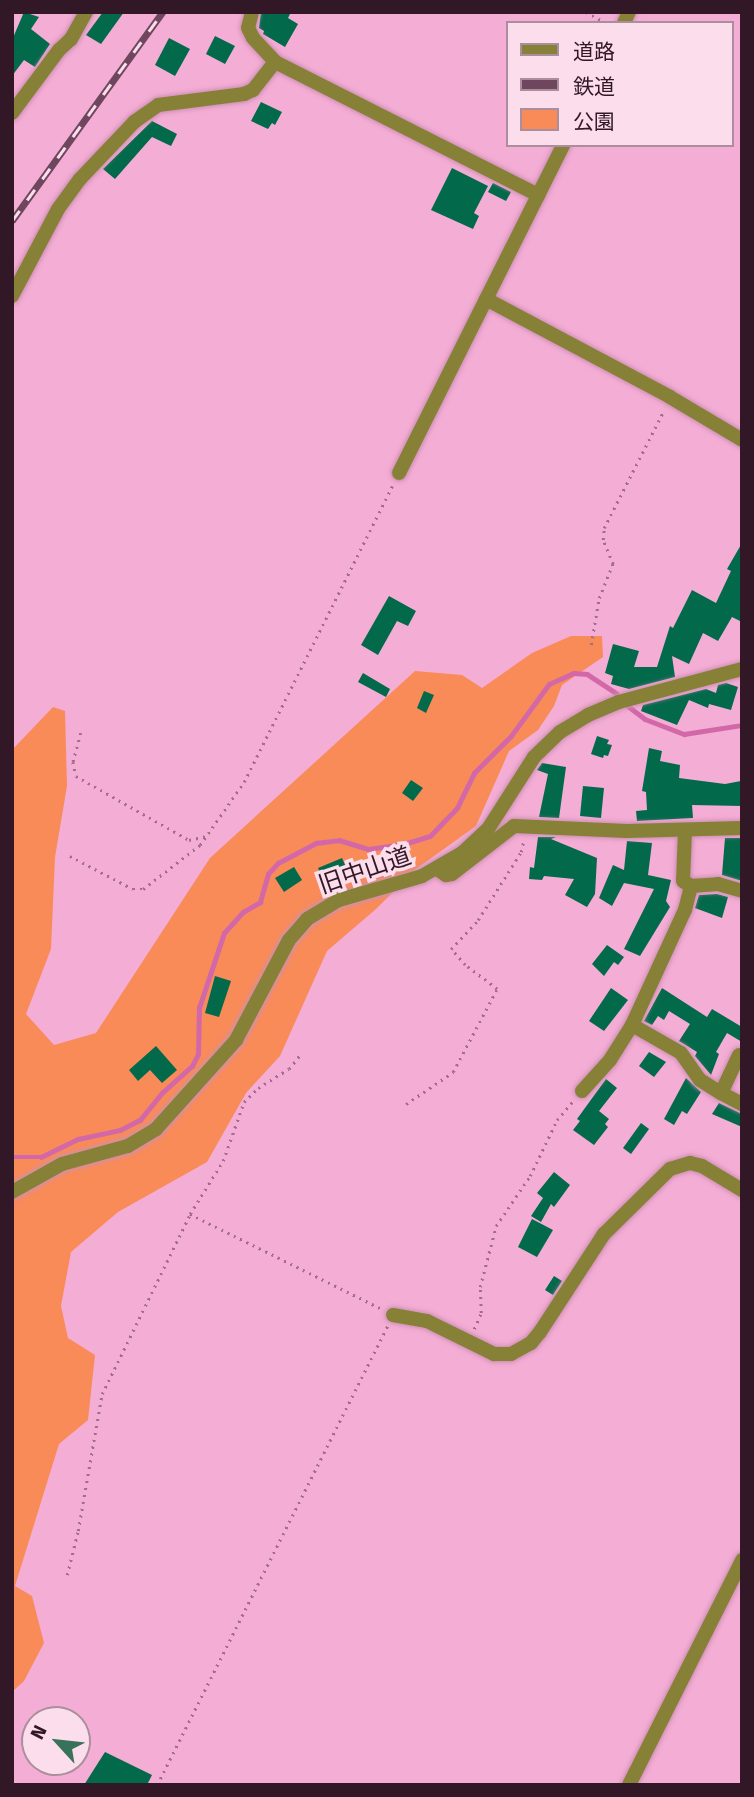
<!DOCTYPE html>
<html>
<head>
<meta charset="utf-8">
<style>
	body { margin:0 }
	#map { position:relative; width:754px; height:1797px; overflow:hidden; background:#f4add5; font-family:"Fira Sans","Noto Sans JP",sans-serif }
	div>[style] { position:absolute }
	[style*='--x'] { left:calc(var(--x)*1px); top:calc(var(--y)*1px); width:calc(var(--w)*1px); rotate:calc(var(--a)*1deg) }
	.green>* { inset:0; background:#f98b58 }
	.stream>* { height:4.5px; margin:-2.25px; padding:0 2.25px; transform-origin:2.25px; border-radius:2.25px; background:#d368a9 }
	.building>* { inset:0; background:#03694b }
	.path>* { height:2.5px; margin-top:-1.25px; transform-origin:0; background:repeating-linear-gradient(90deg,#a16d8a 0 2px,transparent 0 7px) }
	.roads { filter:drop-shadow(0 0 2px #cd8fb2) drop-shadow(0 0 2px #cd8fb2) }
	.minor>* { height:14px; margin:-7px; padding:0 7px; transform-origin:7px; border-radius:7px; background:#868136 }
	.rail>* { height:7px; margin-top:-3.5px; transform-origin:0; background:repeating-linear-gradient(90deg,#fbddec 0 13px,#6e465d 0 26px); box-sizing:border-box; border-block:2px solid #6e465d }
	span { translate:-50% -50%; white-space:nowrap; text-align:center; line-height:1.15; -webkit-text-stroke:7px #fbddec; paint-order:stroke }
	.street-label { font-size:24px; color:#321827 }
	.frame { position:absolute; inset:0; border:14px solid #321827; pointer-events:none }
	.legend { position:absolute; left:506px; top:21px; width:228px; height:126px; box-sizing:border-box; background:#fbddec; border:2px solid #ab8e9d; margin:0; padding:9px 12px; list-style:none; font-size:21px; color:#321827 }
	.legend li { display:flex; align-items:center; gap:14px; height:35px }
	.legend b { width:35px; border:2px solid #ab8e9d }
	.north { position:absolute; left:21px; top:1706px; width:70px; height:70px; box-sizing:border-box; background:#fbddec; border:2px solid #ab8e9d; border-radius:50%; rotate:297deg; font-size:19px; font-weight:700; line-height:28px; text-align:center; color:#321827 }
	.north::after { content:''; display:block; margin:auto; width:24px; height:32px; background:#39725b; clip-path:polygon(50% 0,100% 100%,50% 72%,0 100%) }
</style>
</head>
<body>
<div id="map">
	<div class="green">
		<div style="clip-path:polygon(571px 636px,602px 636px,603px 657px,562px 685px,554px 706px,538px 730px,509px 751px,476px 826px,416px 869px,376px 909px,327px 951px,280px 1056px,246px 1093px,207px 1162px,118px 1212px,71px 1252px,61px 1306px,68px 1338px,95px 1355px,88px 1420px,59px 1444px,15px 1586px,32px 1596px,44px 1643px,24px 1681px,12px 1692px,12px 750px,53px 707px,65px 711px,67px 786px,55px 857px,51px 949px,26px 1014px,54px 1045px,96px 1033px,210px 858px,415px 671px,462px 675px,482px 688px,532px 653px)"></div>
	</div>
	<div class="stream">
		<div style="--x:628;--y:706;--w:21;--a:37"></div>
		<div style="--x:645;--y:719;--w:42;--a:21"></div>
		<div style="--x:684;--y:734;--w:59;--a:-8.8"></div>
		<div style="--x:12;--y:1157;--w:29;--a:0"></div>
		<div style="--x:41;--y:1157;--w:41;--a:-25.9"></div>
		<div style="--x:78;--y:1139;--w:43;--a:-12.1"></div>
		<div style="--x:120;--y:1130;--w:22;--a:-27"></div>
		<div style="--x:140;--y:1120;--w:36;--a:-51"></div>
		<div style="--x:163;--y:1092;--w:39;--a:-42"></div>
		<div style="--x:192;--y:1066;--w:13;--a:-63"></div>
		<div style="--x:198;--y:1054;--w:46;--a:-88.8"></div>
		<div style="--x:199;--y:1008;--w:79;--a:-71.6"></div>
		<div style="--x:224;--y:933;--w:28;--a:-48"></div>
		<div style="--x:243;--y:912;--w:20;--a:-30"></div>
		<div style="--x:260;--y:902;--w:29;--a:-74"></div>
		<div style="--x:268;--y:874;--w:15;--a:-48"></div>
		<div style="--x:278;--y:863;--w:43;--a:-27.8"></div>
		<div style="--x:316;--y:843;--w:23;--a:-7"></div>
		<div style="--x:339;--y:840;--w:30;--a:17"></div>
		<div style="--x:368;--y:849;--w:36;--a:-8"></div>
		<div style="--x:404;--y:844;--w:27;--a:-17"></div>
		<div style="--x:430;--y:836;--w:39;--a:-46"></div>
		<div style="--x:457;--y:808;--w:39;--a:-64"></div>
		<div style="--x:474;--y:773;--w:52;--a:-45"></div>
		<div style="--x:511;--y:736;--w:64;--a:-53.8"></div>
		<div style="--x:549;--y:684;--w:27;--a:-24"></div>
		<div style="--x:574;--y:673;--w:13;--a:4"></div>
		<div style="--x:587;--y:674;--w:35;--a:33"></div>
	</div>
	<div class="building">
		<div style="clip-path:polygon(24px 12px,39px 17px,31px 29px,50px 44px,35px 67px,24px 60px,12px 76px,12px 40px)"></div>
		<div style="clip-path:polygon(103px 12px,124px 12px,101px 44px,86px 35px)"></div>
		<div style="clip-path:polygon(261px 12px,291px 12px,288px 18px,298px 24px,285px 47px,263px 34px,264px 31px,259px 28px)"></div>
		<div style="clip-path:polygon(215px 36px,235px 46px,225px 64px,206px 54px)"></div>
		<div style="clip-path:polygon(169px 38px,190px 49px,175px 76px,155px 65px)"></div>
		<div style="clip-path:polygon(261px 102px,282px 112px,275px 125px,272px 123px,268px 129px,251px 121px)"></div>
		<div style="clip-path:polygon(152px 121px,177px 134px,171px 146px,152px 137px,115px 179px,103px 169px)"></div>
		<div style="clip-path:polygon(452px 168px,488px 186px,474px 213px,479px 216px,473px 229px,431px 210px)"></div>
		<div style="clip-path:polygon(493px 183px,511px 192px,506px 201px,488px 192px)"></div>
		<div style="clip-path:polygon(742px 543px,742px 622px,732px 617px,718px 641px,703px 633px,689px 664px,672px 656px,675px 677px,629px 689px,611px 684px,613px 676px,605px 673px,613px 644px,639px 651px,634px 667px,657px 667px,670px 626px,673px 628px,692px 590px,716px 603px,731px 571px,727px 569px)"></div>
		<div style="clip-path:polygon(389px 596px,416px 611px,408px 626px,397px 621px,378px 655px,361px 645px)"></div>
		<div style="clip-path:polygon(363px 673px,390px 689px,386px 697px,358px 682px)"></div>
		<div style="clip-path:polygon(726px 683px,738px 687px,731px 710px,709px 704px,708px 708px,689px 700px,677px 725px,641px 711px,643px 705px,706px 689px,716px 693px,718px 685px)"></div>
		<div style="clip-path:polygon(424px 691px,434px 695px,426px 713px,417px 708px)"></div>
		<div style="clip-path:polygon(597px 736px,609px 740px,607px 744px,612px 745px,608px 756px,604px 755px,603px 758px,591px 754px)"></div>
		<div style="clip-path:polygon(649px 748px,662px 751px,660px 761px,680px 765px,679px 778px,725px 784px,741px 781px,742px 806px,692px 805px,693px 818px,637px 821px,636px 811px,647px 810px,646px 792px,642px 791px)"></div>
		<div style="clip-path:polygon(542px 763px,566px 767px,559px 818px,539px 817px,548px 774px,537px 770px)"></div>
		<div style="clip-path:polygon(411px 780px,423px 788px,413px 801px,402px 793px)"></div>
		<div style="clip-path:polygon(583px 786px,604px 788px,601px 818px,580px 816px)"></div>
		<div style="clip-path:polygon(538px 837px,556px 837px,551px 839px,597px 858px,595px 894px,587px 907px,565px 895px,574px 879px,544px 876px,542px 880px,529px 879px,530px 867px,534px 868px)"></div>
		<div style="clip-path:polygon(725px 838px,742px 838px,742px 881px,722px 875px)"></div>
		<div style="clip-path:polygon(627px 841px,652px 843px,648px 875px,671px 880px,666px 901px,670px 907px,640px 956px,624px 949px,654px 889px,624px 883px,612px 906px,599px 898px,613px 865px,624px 870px)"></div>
		<div style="clip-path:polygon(342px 858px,348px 872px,324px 882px,318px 868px)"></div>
		<div style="clip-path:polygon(294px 867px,302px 880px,284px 892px,275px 878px)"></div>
		<div style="clip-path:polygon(717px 894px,728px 897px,722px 918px,695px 908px,699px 895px)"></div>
		<div style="clip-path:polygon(607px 945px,624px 957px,618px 965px,614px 962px,604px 976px,592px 964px)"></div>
		<div style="clip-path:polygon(215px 976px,231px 981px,219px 1017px,205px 1013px)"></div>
		<div style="clip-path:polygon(611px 988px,628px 1000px,604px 1031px,589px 1021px)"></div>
		<div style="clip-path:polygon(662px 988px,707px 1017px,712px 1009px,742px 1027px,742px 1042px,727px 1033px,716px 1052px,719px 1054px,711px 1075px,695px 1056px,697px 1052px,679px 1041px,690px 1024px,669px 1011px,664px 1020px,658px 1016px,652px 1025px,644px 1021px)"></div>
		<div style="clip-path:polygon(156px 1046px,177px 1070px,162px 1083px,150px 1070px,138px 1081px,129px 1070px)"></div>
		<div style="clip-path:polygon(649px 1052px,666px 1062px,654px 1077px,639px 1066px)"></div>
		<div style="clip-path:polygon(686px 1078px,701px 1092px,687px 1114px,682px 1111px,674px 1125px,664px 1119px)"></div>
		<div style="clip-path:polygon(606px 1079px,617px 1088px,599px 1111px,609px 1119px,605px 1124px,608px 1127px,594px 1145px,573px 1130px,580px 1121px,577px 1119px)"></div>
		<div style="clip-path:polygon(719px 1103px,742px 1114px,742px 1127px,712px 1114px)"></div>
		<div style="clip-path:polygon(641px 1123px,649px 1129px,631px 1154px,623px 1148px)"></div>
		<div style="clip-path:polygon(554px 1172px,570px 1185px,554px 1207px,551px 1204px,541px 1222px,531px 1216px,543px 1198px,537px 1193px)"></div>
		<div style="clip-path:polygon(532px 1219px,553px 1230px,537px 1257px,518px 1247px)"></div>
		<div style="clip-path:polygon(554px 1276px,562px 1281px,553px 1295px,545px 1290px)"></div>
		<div style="clip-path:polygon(105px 1752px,152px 1775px,147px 1785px,84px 1785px)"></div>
	</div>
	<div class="path">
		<div style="--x:586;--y:12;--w:24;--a:28"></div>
		<div style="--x:591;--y:645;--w:48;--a:-80.3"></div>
		<div style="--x:599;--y:598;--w:37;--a:-68"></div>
		<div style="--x:613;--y:564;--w:26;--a:-113"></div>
		<div style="--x:603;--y:540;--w:12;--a:-85"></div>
		<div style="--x:604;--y:528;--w:132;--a:-63"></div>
		<div style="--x:81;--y:733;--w:30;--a:105"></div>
		<div style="--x:73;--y:762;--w:14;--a:78"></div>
		<div style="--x:76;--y:776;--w:130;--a:29.5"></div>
		<div style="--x:189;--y:840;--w:18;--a:-13"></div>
		<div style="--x:70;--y:856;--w:71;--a:27.6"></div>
		<div style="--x:133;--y:889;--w:10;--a:0"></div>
		<div style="--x:143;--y:889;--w:72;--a:-37.7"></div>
		<div style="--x:200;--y:845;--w:77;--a:-55.1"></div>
		<div style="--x:244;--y:782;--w:331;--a:-63.4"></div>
		<div style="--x:406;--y:1104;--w:57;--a:-34.2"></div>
		<div style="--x:453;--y:1072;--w:94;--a:-62.1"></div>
		<div style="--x:497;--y:989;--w:40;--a:-143"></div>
		<div style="--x:465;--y:965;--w:21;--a:-131"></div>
		<div style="--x:451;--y:949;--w:40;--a:-47"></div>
		<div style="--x:478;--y:920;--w:80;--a:-57.7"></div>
		<div style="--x:521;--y:852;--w:13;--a:-77"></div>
		<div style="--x:190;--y:1214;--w:62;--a:-58.1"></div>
		<div style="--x:223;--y:1161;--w:63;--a:-70.4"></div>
		<div style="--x:244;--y:1102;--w:20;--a:-45"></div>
		<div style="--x:258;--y:1088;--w:36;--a:-32"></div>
		<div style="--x:289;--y:1069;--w:18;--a:-52"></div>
		<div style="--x:474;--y:1329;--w:17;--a:-66"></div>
		<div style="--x:481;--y:1313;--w:26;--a:-92"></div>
		<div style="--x:480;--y:1287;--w:63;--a:-75.3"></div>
		<div style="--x:496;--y:1226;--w:60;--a:-55.8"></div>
		<div style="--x:530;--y:1176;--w:62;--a:-64.3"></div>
		<div style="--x:557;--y:1120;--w:26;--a:-50"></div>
		<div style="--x:67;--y:1575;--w:45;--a:-76"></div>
		<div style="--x:78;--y:1531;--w:139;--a:-80.1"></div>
		<div style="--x:102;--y:1394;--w:200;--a:-63.9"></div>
		<div style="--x:190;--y:1214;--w:214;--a:26.3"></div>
		<div style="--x:157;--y:1785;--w:515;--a:-63.34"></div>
	</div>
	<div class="roads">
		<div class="minor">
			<div style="--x:252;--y:12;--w:16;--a:104"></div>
			<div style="--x:248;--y:28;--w:11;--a:63"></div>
			<div style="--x:253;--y:38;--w:33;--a:47"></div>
			<div style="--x:275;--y:62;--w:295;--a:26.8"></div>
			<div style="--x:624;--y:23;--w:12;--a:-66"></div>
			<div style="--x:12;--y:113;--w:79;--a:-53.3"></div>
			<div style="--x:59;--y:50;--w:16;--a:-43"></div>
			<div style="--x:71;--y:39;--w:31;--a:-61"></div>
			<div style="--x:12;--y:296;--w:98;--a:-62.1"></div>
			<div style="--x:58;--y:209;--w:37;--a:-54"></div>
			<div style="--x:80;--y:179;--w:79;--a:-46.5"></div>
			<div style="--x:134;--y:122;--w:29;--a:-35"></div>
			<div style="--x:158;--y:105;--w:87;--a:-7.3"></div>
			<div style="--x:244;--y:94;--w:10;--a:-24"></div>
			<div style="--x:253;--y:90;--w:36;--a:-52"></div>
			<div style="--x:486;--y:299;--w:208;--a:28"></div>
			<div style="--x:670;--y:397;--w:84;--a:30.8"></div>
			<div style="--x:399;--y:473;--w:367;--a:-63.4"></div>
			<div style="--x:437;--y:869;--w:11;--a:34"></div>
			<div style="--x:446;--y:875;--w:6;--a:-9"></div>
			<div style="--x:452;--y:874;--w:78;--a:-37.7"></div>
			<div style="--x:514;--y:826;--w:113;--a:2.5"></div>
			<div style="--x:627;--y:831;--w:115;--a:-1.5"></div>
			<div style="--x:691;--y:886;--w:27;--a:-4"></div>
			<div style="--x:718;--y:884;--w:25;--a:16"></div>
			<div style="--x:632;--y:1025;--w:56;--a:29.7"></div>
			<div style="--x:681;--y:1053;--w:33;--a:55"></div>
			<div style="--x:700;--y:1080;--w:25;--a:32"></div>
			<div style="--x:739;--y:1055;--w:42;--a:115.3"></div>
			<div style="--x:721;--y:1093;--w:24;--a:28"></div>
			<div style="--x:582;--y:1091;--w:42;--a:-47.9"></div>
			<div style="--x:610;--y:1060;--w:41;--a:-57.8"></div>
			<div style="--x:632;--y:1025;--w:127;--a:-65.3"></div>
			<div style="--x:685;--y:910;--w:25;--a:-76"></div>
			<div style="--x:691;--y:886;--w:9;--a:-148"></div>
			<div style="--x:683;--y:881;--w:50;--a:-87.7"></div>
			<div style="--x:12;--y:1192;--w:57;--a:-29.2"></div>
			<div style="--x:62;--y:1164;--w:68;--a:-15.3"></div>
			<div style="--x:128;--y:1146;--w:33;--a:-31"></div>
			<div style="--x:156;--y:1129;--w:120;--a:-48"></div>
			<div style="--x:236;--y:1040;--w:113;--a:-62.1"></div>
			<div style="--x:289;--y:940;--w:28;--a:-49"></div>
			<div style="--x:307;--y:919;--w:37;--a:-31"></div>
			<div style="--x:339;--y:900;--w:86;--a:-16.1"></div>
			<div style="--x:422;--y:876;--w:46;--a:-29.9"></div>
			<div style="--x:462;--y:853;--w:35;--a:-43"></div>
			<div style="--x:488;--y:829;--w:85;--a:-57.4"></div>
			<div style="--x:534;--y:757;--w:36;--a:-44"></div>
			<div style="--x:560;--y:732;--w:33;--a:-31"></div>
			<div style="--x:588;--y:715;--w:34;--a:-23"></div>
			<div style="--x:619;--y:702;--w:127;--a:-15"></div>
			<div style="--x:393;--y:1315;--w:35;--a:10"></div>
			<div style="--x:427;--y:1321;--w:75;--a:26.2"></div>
			<div style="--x:494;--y:1354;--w:17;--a:0"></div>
			<div style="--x:511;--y:1354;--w:23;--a:-29"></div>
			<div style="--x:531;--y:1343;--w:14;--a:-51"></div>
			<div style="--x:540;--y:1332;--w:117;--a:-56.9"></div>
			<div style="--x:604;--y:1234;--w:93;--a:-44.6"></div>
			<div style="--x:670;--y:1169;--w:21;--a:-17"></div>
			<div style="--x:690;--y:1163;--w:12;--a:14"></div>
			<div style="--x:702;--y:1166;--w:47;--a:31"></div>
			<div style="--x:629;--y:1785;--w:252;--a:-63.3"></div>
		</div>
	</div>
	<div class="rail">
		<div style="--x:12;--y:221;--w:258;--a:-54.2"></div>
	</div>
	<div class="street-label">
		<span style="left:365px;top:871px;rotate:-19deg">旧中山道</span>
	</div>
	<div class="frame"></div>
	<ul class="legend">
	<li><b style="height:9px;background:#868136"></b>道路</li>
	<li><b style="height:9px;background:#6e465d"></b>鉄道</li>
	<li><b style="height:19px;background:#f98b58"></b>公園</li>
	</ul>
	<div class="north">N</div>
</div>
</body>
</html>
